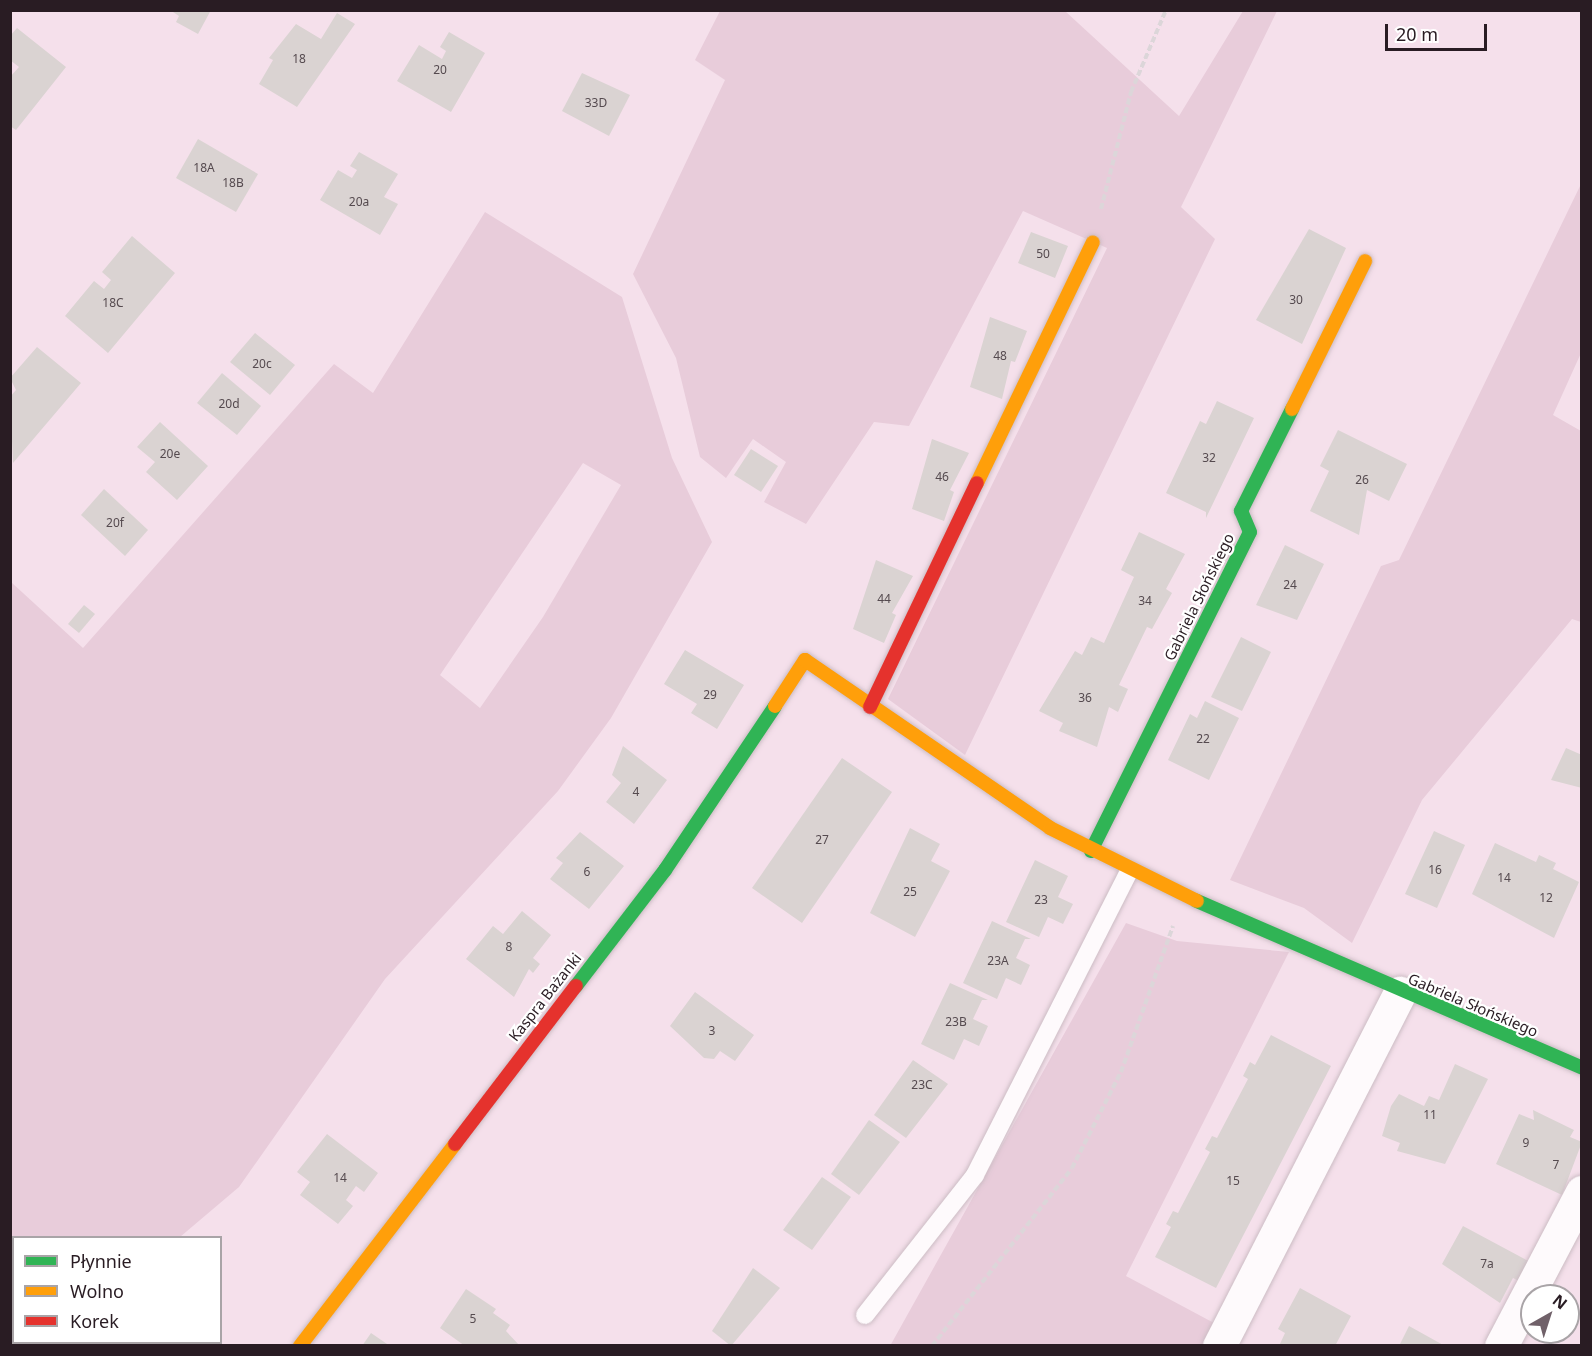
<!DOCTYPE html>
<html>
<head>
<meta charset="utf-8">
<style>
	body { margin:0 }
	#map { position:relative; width:1592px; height:1356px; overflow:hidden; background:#f5e0eb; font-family:"Noto Sans",sans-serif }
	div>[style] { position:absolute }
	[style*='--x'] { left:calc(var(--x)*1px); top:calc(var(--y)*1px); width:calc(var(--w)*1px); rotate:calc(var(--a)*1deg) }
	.green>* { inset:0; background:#e8ccda }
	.building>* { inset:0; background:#dad3d2 }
	.path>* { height:4px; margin-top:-2px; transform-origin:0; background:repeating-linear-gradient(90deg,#dcd6d9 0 6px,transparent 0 9px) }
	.roads { filter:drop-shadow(0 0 2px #ccbcc4) drop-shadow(0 0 2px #ccbcc4) }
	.lane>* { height:18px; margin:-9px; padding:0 9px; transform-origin:9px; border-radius:9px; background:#fefafc }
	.street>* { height:33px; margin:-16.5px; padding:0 16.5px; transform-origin:16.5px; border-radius:16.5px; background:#fefafc }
	.fast>* { height:14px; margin:-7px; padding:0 7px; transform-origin:7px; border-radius:7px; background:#30b455 }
	.slow>* { height:14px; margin:-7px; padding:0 7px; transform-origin:7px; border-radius:7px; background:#ff9f0a }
	.jam>* { height:14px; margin:-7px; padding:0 7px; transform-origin:7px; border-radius:7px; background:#e5322d }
	span { translate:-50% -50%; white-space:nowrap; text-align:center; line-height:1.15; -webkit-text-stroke:4.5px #fff; paint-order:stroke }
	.number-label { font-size:12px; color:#554a4f }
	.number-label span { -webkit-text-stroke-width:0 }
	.street-label { font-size:15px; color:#291c23 }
	.frame { position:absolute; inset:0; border:12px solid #291c23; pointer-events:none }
	.legend { position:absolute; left:12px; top:1236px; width:210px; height:108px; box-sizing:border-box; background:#fff; border:2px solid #a9a4a7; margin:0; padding:8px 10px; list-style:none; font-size:18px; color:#291c23 }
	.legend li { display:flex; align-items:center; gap:12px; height:30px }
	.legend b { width:30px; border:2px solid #a9a4a7 }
	.north { position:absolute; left:1520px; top:1284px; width:60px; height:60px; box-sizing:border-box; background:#fff; border:2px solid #a9a4a7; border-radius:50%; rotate:39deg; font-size:16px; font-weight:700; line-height:24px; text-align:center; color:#291c23 }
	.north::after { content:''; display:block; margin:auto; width:21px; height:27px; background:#706169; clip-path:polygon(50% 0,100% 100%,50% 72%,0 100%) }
	.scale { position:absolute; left:1385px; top:24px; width:102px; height:27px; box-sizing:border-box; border:3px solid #291c23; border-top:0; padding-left:8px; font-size:18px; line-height:21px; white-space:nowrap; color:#291c23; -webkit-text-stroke:4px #fff; paint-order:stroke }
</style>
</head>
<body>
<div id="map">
	<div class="green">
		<div style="clip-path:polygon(720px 11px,1065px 11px,1179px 116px,1243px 11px,1277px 11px,1181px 207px,1215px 239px,965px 755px,888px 699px,1107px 248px,1023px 211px,909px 426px,874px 422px,806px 524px,764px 502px,786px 462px,753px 439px,726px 478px,700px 457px,676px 358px,633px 274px,725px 80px,695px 60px)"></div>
		<div style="clip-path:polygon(1581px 184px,1581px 353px,1553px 415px,1581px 431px,1581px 622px,1572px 619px,1422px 800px,1352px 943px,1304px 908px,1230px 880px,1381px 566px,1399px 560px)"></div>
		<div style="clip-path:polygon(evenodd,485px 212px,622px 297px,672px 458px,712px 542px,611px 718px,558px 791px,385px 979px,239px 1187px,180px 1237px,14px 1238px,14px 1342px,108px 1345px,11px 1345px,11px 582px,83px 648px,334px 364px,373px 393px,485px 212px,583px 463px,621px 485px,543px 617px,480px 708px,440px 675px,583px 463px)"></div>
		<div style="clip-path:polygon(1126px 923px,1177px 941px,1289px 952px,1126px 1276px,1214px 1323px,1202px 1345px,890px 1346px)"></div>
	</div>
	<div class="building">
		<div style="clip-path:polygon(170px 10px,211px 10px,198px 34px,176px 22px,179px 16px)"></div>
		<div style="clip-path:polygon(337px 13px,355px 24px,297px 107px,259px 84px,273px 60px,269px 58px,296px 24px,321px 39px)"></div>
		<div style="clip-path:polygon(17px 28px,66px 67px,16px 130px,10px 126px,10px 77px,19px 67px,10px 60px,10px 36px)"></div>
		<div style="clip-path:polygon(449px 32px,485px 53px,451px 112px,397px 81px,419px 45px,442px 59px,446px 51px,440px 47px)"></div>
		<div style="clip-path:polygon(582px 73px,630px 95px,609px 136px,562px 111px)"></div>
		<div style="clip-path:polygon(198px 139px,258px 174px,236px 212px,176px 178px)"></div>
		<div style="clip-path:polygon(359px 152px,398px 174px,384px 197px,398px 204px,380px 235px,320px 200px,338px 170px,352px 178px,357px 170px,350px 166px)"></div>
		<div style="clip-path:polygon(1309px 229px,1346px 248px,1302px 344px,1256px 320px)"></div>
		<div style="clip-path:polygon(1031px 232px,1068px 246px,1055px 278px,1018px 263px)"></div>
		<div style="clip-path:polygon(132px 236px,175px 273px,108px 353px,65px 316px,94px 281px,104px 289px,111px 280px,102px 272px)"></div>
		<div style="clip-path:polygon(990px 317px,1027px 331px,1015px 362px,1011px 361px,1002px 399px,970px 387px)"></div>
		<div style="clip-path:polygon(255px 333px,295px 365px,270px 395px,230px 362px)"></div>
		<div style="clip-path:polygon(37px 347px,81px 383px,13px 463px,10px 397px,16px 390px,10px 378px)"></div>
		<div style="clip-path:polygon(222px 373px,261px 406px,237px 435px,197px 403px)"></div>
		<div style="clip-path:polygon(1217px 401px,1254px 418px,1206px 518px,1206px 512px,1166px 493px,1200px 421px,1206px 424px)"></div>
		<div style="clip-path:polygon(160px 422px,208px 466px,177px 500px,146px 472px,155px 462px,137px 447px)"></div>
		<div style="clip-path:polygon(1338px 430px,1407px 464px,1389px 501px,1367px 490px,1359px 535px,1310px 511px,1329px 471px,1320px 466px)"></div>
		<div style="clip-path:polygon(932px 439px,969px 453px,950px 490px,954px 492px,944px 521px,912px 509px)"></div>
		<div style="clip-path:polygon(751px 449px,778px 466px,761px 492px,734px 475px)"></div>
		<div style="clip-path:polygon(104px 489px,148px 530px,125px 556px,81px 515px)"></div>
		<div style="clip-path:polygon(1139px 532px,1185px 554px,1166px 589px,1172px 593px,1163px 609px,1152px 629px,1147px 627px,1119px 685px,1128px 689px,1118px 712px,1109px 707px,1097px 747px,1059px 731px,1063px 723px,1039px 711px,1075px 651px,1082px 655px,1091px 637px,1104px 643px,1134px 577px,1121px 570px)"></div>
		<div style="clip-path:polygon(1285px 545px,1324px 564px,1297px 620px,1256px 605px)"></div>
		<div style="clip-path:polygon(876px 560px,913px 576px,892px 613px,896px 615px,884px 643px,853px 629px)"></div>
		<div style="clip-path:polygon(84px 605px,95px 614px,79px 633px,68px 624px)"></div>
		<div style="clip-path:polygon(1241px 637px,1271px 652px,1242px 711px,1211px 697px)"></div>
		<div style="clip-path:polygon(685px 650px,744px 685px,717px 729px,691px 713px,697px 704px,664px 684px)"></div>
		<div style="clip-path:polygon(1205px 701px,1239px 718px,1209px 780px,1168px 760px,1190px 714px,1197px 718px)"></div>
		<div style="clip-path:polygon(623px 746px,667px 780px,634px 824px,606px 802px,621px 783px,612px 775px)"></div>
		<div style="clip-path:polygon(1566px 748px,1582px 755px,1582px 788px,1551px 780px)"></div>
		<div style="clip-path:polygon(842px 758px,892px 792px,802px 923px,752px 888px)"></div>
		<div style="clip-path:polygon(910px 828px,940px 844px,931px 861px,950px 871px,915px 937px,870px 913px)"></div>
		<div style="clip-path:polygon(1434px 831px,1465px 845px,1437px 908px,1405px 894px)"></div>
		<div style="clip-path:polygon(580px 832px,624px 866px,589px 909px,550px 879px,563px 863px,556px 858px)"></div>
		<div style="clip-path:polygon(1495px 843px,1536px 862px,1539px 855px,1556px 863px,1553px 869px,1579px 882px,1554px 938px,1472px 894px)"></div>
		<div style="clip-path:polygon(1035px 860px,1068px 876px,1058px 897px,1073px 904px,1063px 924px,1048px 917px,1039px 937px,1006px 922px)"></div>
		<div style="clip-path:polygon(522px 911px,551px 935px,533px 958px,540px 964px,533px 973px,529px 969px,514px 997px,466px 959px,493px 926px,503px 934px)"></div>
		<div style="clip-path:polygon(992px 921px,1031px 939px,1025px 939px,1016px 958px,1030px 965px,1021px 985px,1006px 978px,997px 999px,963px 983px)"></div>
		<div style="clip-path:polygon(950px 983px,988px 1000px,982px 1000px,973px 1019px,988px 1026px,979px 1046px,964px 1039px,954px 1060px,921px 1044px)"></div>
		<div style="clip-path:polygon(695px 992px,754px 1035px,735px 1061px,720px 1051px,714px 1059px,704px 1058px,670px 1026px)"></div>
		<div style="clip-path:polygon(1271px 1035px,1331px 1066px,1216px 1288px,1155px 1257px,1171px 1227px,1166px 1224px,1173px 1211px,1178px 1213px,1210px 1152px,1205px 1149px,1212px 1136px,1217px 1138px,1248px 1079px,1243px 1076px,1250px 1062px,1255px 1065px)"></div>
		<div style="clip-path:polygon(913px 1060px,948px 1084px,906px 1138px,874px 1115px)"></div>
		<div style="clip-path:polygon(1455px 1064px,1488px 1079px,1445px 1164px,1397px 1151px,1400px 1143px,1382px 1136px,1391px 1106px,1399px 1094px,1424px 1106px,1429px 1096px,1439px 1100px)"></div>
		<div style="clip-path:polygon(1533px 1110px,1574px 1130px,1570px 1137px,1582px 1142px,1562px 1195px,1496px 1164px,1519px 1114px,1534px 1120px)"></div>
		<div style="clip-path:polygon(869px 1120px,900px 1142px,859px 1195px,831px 1174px)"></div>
		<div style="clip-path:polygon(327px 1134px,378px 1173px,364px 1192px,356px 1186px,346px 1200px,353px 1206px,338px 1224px,300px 1195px,310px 1182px,297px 1172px)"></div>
		<div style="clip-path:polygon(822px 1177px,851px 1197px,812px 1250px,783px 1230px)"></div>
		<div style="clip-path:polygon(1463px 1226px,1532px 1263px,1521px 1282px,1513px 1278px,1500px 1303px,1442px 1264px)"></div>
		<div style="clip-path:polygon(753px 1268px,780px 1288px,731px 1346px,712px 1331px)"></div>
		<div style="clip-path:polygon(1300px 1288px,1351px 1316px,1335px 1346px,1279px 1346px,1285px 1333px,1278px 1329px)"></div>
		<div style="clip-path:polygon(466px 1289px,496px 1309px,493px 1313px,510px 1325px,506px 1331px,520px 1346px,465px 1346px,440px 1328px)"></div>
		<div style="clip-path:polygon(1409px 1326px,1445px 1346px,1399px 1346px)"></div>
		<div style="clip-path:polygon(371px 1333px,390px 1346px,362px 1346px)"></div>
	</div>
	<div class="path">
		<div style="--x:1101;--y:209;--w:121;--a:-75.6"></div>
		<div style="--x:1131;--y:92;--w:89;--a:-66.9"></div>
		<div style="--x:932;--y:1346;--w:226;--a:-51.8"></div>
		<div style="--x:1072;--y:1168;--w:108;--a:-63"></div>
		<div style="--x:1121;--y:1072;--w:155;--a:-70.4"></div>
	</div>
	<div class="roads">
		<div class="lane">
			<div style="--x:865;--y:1315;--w:178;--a:-51.8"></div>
			<div style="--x:975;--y:1175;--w:340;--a:-63.1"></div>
		</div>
		<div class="street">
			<div style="--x:1219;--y:1346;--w:397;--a:-62.9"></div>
			<div style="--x:1501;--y:1346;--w:174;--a:-62.3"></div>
		</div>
		<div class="fast">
			<div style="--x:1091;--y:851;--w:356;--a:-63.5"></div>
			<div style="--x:1250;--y:532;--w:23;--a:-113"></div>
			<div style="--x:1241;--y:511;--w:114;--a:-63.4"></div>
			<div style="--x:1197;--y:901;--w:420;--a:23.4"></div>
			<div style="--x:576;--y:986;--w:146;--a:-52.5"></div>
			<div style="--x:665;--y:870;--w:197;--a:-56.1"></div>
		</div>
		<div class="slow">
			<div style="--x:1292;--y:409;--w:165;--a:-63.7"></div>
			<div style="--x:977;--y:483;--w:267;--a:-64.3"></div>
			<div style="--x:775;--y:706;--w:55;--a:-56.9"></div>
			<div style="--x:805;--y:660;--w:297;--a:34.4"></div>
			<div style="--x:1050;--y:828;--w:164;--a:26.4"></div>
			<div style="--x:300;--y:1346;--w:255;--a:-52.5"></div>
		</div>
		<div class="jam">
			<div style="--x:870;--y:707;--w:248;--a:-64.5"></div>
			<div style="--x:455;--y:1144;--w:199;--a:-52.6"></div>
		</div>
	</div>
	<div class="number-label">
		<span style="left:299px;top:59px">18</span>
		<span style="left:440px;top:70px">20</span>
		<span style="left:596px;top:103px">33D</span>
		<span style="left:204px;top:168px">18A</span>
		<span style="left:233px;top:183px">18B</span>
		<span style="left:359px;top:202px">20a</span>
		<span style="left:1043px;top:254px">50</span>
		<span style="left:1296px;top:300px">30</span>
		<span style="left:113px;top:303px">18C</span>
		<span style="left:1000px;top:356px">48</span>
		<span style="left:262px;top:364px">20c</span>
		<span style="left:229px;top:404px">20d</span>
		<span style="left:170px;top:454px">20e</span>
		<span style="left:1209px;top:458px">32</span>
		<span style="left:942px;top:477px">46</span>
		<span style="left:1362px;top:480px">26</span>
		<span style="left:115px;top:523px">20f</span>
		<span style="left:1290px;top:585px">24</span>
		<span style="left:884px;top:599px">44</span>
		<span style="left:1145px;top:601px">34</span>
		<span style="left:710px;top:695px">29</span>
		<span style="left:1085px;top:698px">36</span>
		<span style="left:1203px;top:739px">22</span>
		<span style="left:636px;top:792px">4</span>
		<span style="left:822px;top:840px">27</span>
		<span style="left:1435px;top:870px">16</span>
		<span style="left:587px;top:872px">6</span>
		<span style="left:1504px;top:878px">14</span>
		<span style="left:910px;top:892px">25</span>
		<span style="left:1546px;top:898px">12</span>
		<span style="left:1041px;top:900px">23</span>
		<span style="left:509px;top:947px">8</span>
		<span style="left:998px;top:961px">23A</span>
		<span style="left:956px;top:1022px">23B</span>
		<span style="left:712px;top:1031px">3</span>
		<span style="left:922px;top:1085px">23C</span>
		<span style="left:1430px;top:1115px">11</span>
		<span style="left:1526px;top:1143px">9</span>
		<span style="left:1556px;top:1165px">7</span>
		<span style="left:340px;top:1178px">14</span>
		<span style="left:1233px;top:1181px">15</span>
		<span style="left:1487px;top:1264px">7a</span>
		<span style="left:473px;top:1319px">5</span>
	</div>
	<div class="street-label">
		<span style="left:1199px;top:597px;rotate:-64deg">Gabriela Słońskiego</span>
		<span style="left:545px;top:997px;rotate:-52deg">Kaspra Bażanki</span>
		<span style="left:1473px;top:1005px;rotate:23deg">Gabriela Słońskiego</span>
	</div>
	<div class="frame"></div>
	<ul class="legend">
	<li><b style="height:8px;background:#30b455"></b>Płynnie</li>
	<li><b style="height:8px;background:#ff9f0a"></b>Wolno</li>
	<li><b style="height:8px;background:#e5322d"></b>Korek</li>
	</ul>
	<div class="north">N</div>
	<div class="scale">20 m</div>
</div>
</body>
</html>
